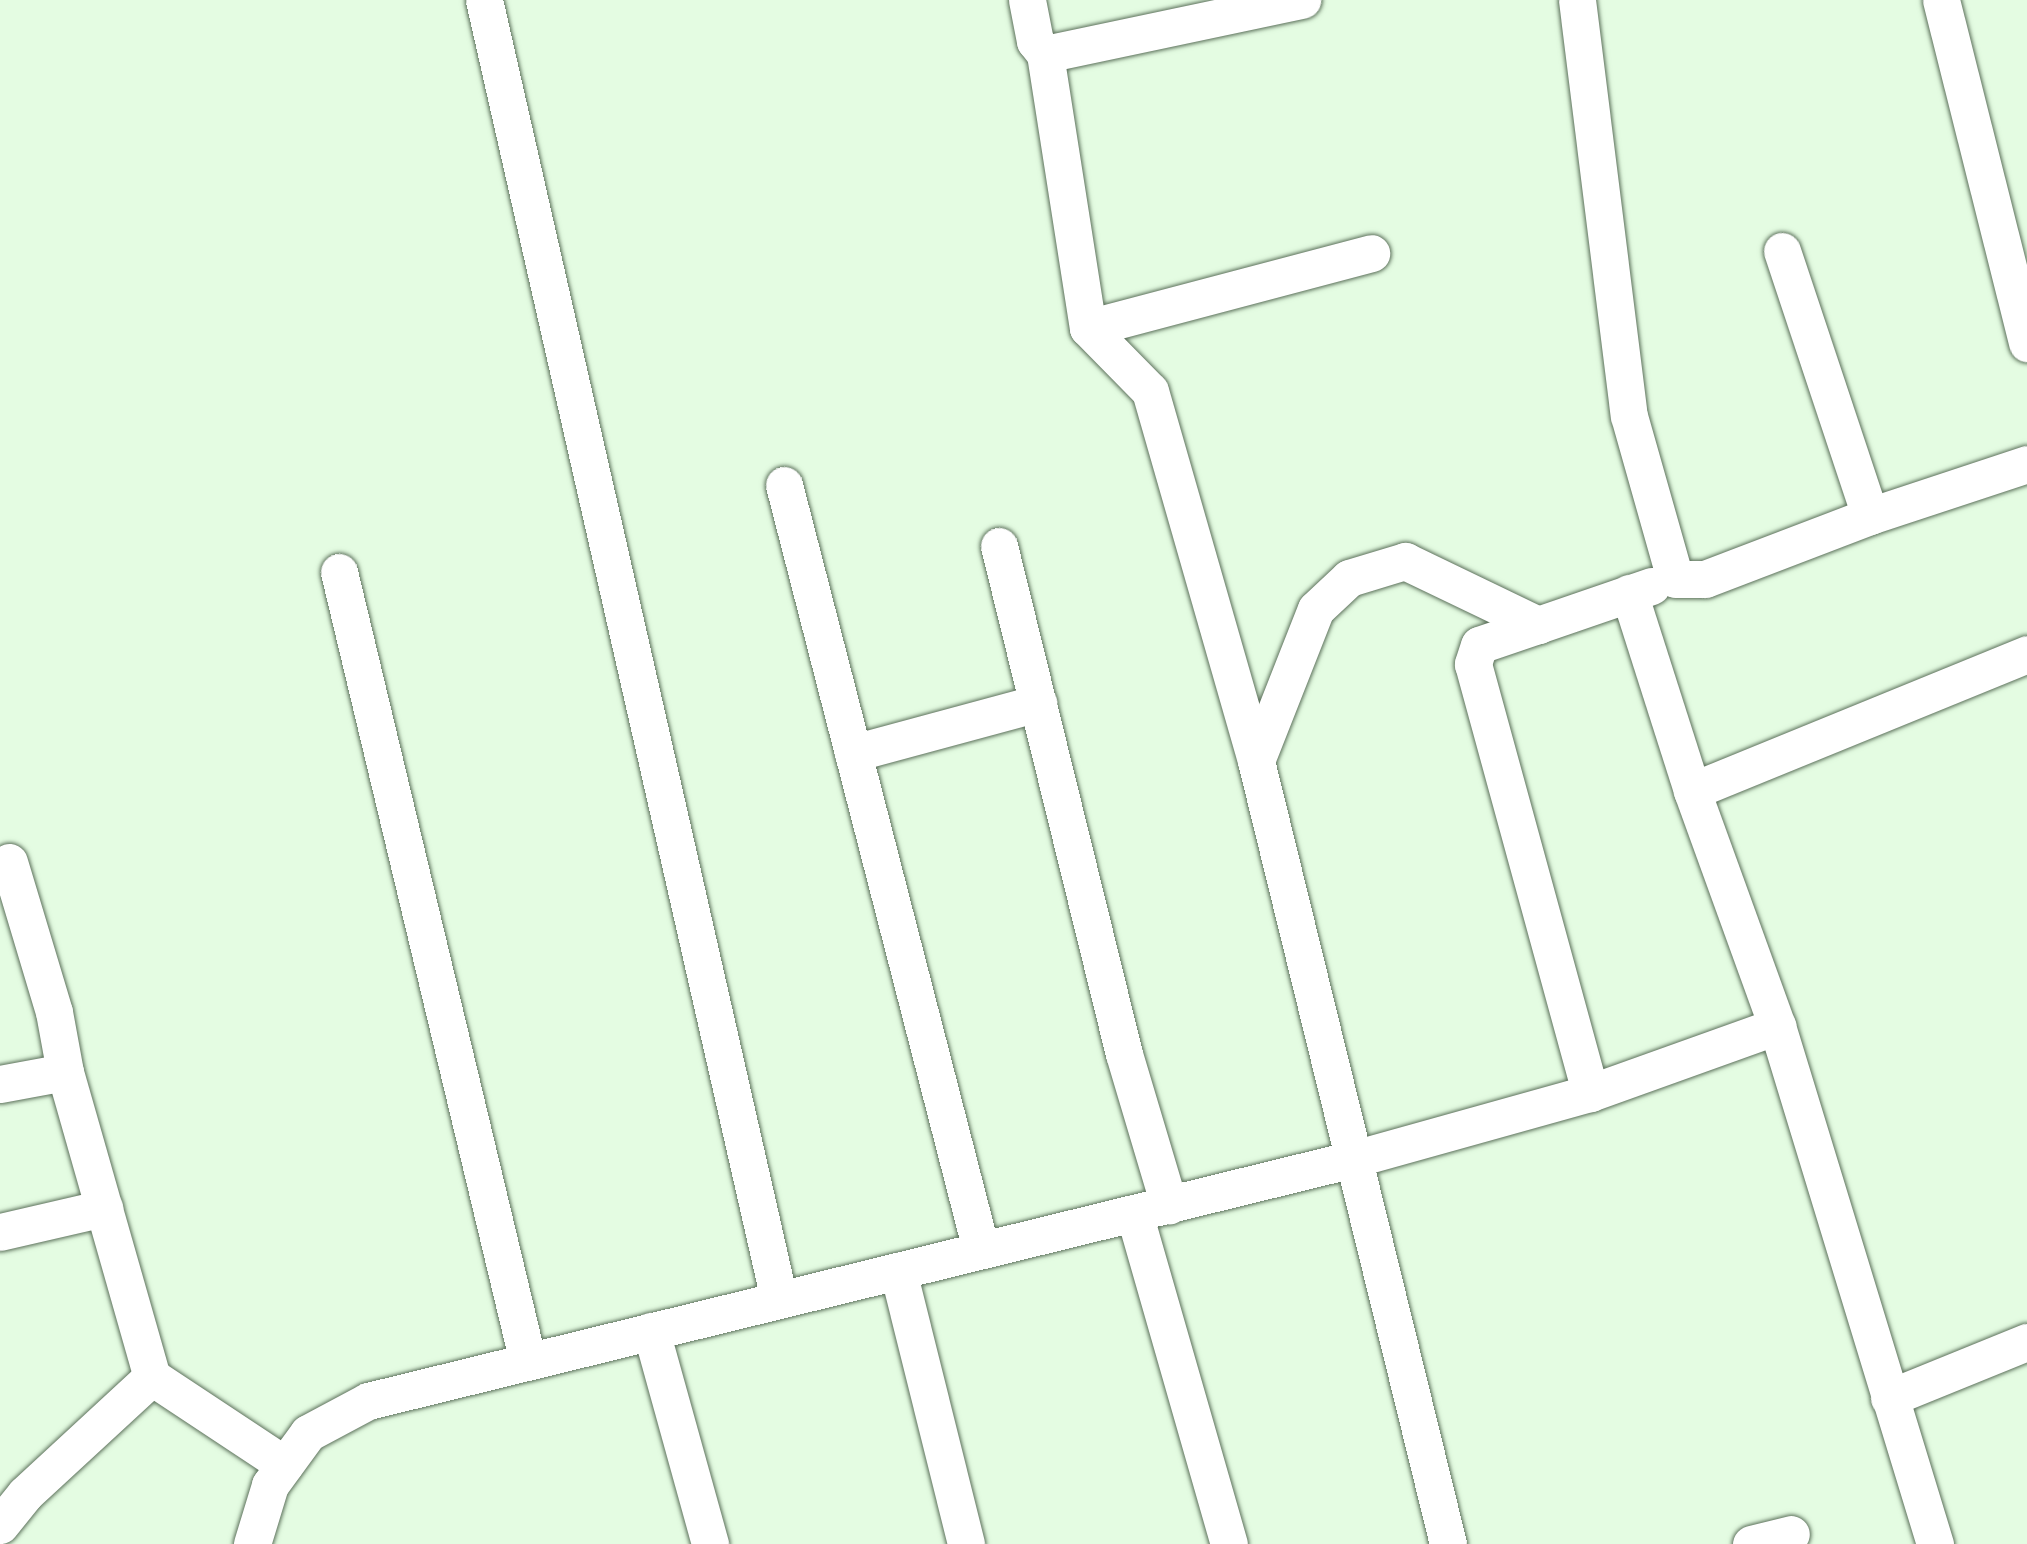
<!DOCTYPE html>
<html>
<head>
<meta charset="utf-8">
<style>
	body { margin:0 }
	#map { position:relative; width:2027px; height:1544px; overflow:hidden; background:#e4fce2; font-family:Rubik,sans-serif }
	div>[style] { position:absolute }
	[style*='--x'] { left:calc(var(--x)*1px); top:calc(var(--y)*1px); width:calc(var(--w)*1px); rotate:calc(var(--a)*1deg) }
	.roads { filter:drop-shadow(0 0 2px #5c715b) drop-shadow(0 0 2px #5c715b) }
	.street>* { height:37px; margin:-18.5px; padding:0 18.5px; transform-origin:18.5px; border-radius:18.5px; background:#fff }
	span { translate:-50% -50%; white-space:nowrap; text-align:center; line-height:1.15; -webkit-text-stroke:6px #e4fce2; paint-order:stroke }
</style>
</head>
<body>
<div id="map">
	<div class="roads">
		<div class="street">
			<div style="--x:484;--y:0;--w:1333;--a:77.21"></div>
			<div style="--x:1027;--y:0;--w:42;--a:79"></div>
			<div style="--x:1035;--y:41;--w:16;--a:52"></div>
			<div style="--x:1045;--y:54;--w:277;--a:81.1"></div>
			<div style="--x:1088;--y:328;--w:88;--a:45.5"></div>
			<div style="--x:1150;--y:391;--w:385;--a:74"></div>
			<div style="--x:1256;--y:761;--w:806;--a:76.22"></div>
			<div style="--x:1577;--y:0;--w:419;--a:82.9"></div>
			<div style="--x:1629;--y:416;--w:169;--a:74.2"></div>
			<div style="--x:1675;--y:579;--w:30;--a:0"></div>
			<div style="--x:1705;--y:579;--w:177;--a:-20.9"></div>
			<div style="--x:1870;--y:516;--w:165;--a:-18.3"></div>
			<div style="--x:1941;--y:0;--w:354;--a:75.9"></div>
			<div style="--x:1045;--y:54;--w:263;--a:-11.9"></div>
			<div style="--x:1782;--y:251;--w:279;--a:71.6"></div>
			<div style="--x:1088;--y:328;--w:293;--a:-14.8"></div>
			<div style="--x:784;--y:485;--w:790;--a:75.56"></div>
			<div style="--x:999;--y:546;--w:523;--a:76.18"></div>
			<div style="--x:1124;--y:1054;--w:158;--a:73.4"></div>
			<div style="--x:339;--y:572;--w:812;--a:76.55"></div>
			<div style="--x:1629;--y:593;--w:208;--a:72.3"></div>
			<div style="--x:1692;--y:791;--w:250;--a:70.1"></div>
			<div style="--x:1777;--y:1026;--w:542;--a:73.04"></div>
			<div style="--x:1538;--y:625;--w:62;--a:161.3"></div>
			<div style="--x:1479;--y:645;--w:20;--a:108"></div>
			<div style="--x:1473;--y:664;--w:445;--a:74.7"></div>
			<div style="--x:853;--y:753;--w:192;--a:-15.1"></div>
			<div style="--x:1256;--y:761;--w:163;--a:-68.5"></div>
			<div style="--x:1316;--y:609;--w:45;--a:-43.2"></div>
			<div style="--x:1349;--y:578;--w:59;--a:-16.9"></div>
			<div style="--x:1405;--y:561;--w:148;--a:25.7"></div>
			<div style="--x:1538;--y:625;--w:120;--a:-19"></div>
			<div style="--x:1692;--y:791;--w:362;--a:-22.2"></div>
			<div style="--x:9;--y:862;--w:157;--a:73.3"></div>
			<div style="--x:54;--y:1012;--w:61;--a:79.6"></div>
			<div style="--x:0;--y:1084;--w:66;--a:-10.5"></div>
			<div style="--x:65;--y:1072;--w:317;--a:74.1"></div>
			<div style="--x:152;--y:1377;--w:159;--a:33.5"></div>
			<div style="--x:1134;--y:1213;--w:344;--a:74"></div>
			<div style="--x:0;--y:1232;--w:107;--a:-13"></div>
			<div style="--x:898;--y:1271;--w:281;--a:76"></div>
			<div style="--x:651;--y:1331;--w:221;--a:74.5"></div>
			<div style="--x:1889;--y:1398;--w:149;--a:-22.1"></div>
			<div style="--x:0;--y:1525;--w:40;--a:-51"></div>
			<div style="--x:25;--y:1494;--w:173;--a:-42.7"></div>
			<div style="--x:252;--y:1544;--w:62;--a:-73"></div>
			<div style="--x:270;--y:1485;--w:64;--a:-53.8"></div>
			<div style="--x:308;--y:1433;--w:68;--a:-28.1"></div>
			<div style="--x:368;--y:1401;--w:1018;--a:-13.8"></div>
			<div style="--x:1357;--y:1158;--w:242;--a:-15.6"></div>
			<div style="--x:1590;--y:1093;--w:199;--a:-19.7"></div>
			<div style="--x:1751;--y:1544;--w:41;--a:-14"></div>
		</div>
	</div>
</div>
</body>
</html>
